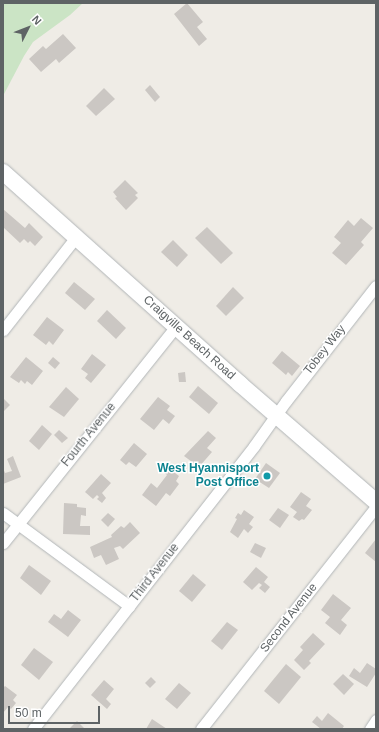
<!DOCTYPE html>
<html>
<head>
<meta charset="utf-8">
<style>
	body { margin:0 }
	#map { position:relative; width:379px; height:732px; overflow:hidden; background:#efece6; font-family:Helvetica,sans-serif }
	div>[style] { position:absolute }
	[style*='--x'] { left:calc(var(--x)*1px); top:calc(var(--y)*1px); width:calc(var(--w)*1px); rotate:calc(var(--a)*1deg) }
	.green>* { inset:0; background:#cbe4c5 }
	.building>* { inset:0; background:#cbc7c3 }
	.roads { filter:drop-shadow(0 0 1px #b1b5b7) drop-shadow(0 0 1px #b1b5b7) }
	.street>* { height:11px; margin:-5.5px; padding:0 5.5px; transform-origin:5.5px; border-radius:5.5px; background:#fff }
	.secondary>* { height:16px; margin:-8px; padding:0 8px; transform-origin:8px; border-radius:8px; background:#fff }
	.dots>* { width:11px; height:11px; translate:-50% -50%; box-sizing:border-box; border:2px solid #fff; border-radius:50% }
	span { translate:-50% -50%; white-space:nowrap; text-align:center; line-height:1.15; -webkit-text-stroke:3px #fff; paint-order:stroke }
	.street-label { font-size:12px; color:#5e6365 }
	.culture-label { font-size:12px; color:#0d838f; font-weight:700 }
	.right { translate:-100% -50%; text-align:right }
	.frame { position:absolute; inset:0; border:4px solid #5e6365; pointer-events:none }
	.north { position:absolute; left:8px; top:8px; width:40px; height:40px; -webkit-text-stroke:3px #fff; paint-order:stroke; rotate:48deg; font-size:11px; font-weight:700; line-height:16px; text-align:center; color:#5e6365 }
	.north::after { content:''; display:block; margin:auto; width:14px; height:18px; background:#5e6365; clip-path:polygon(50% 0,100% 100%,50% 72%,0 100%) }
	.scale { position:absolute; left:8px; top:706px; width:92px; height:18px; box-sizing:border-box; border:2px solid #5e6365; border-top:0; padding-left:5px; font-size:12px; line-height:14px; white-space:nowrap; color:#5e6365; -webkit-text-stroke:3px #fff; paint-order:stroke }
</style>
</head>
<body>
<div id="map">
	<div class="green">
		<div style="clip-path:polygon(3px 3px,83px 3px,70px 15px,33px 42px,24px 56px,3px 96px)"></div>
	</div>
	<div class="building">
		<div style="clip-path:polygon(187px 3px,203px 22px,197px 27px,207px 39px,199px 46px,174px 14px)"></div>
		<div style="clip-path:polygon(63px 34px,76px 48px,59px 63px,56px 59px,41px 72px,29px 59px,43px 46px,46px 49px)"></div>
		<div style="clip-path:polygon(150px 85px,160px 97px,155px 102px,145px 90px)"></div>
		<div style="clip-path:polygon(104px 88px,115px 99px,96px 116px,86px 106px)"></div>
		<div style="clip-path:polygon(125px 180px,138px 193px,135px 195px,138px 198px,126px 210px,115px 198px,117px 197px,113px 192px)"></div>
		<div style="clip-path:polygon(3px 209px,25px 228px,29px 223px,43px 237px,35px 246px,30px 241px,28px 243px,24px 239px,20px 243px,3px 227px)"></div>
		<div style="clip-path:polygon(361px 218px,373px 228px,361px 242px,364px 245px,346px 265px,332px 253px,341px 243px,334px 237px,348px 220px,354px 226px)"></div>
		<div style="clip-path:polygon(207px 227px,233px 253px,221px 264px,195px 238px)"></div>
		<div style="clip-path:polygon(173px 240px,188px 255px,177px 267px,161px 252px)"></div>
		<div style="clip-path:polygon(74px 282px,95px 299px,85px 310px,65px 293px)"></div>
		<div style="clip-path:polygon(233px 287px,244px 298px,226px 316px,216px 306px)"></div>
		<div style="clip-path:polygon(107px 310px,126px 328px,116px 339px,97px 321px)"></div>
		<div style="clip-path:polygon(47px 317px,64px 330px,53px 345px,49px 341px,46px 345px,33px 335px)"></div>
		<div style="clip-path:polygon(282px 351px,300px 366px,292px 376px,288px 372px,286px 375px,272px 363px)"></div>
		<div style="clip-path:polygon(92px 354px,106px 365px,91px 383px,85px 378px,88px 374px,81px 369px)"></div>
		<div style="clip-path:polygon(26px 357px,43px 371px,32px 385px,27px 381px,25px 384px,21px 380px,19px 383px,10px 377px)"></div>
		<div style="clip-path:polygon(53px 357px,60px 363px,55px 369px,48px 363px)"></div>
		<div style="clip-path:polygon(185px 372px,186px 382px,179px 382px,178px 373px)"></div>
		<div style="clip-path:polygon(198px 386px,218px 403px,209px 414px,189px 397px)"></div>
		<div style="clip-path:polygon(66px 387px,79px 399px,64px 417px,49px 407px)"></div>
		<div style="clip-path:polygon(158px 397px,170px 406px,167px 410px,175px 416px,169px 424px,163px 419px,154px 430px,140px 419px)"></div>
		<div style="clip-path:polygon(3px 398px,10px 405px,3px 412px)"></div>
		<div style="clip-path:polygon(42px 425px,52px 434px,39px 450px,29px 441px)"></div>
		<div style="clip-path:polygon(59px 430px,68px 438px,62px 443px,54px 435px)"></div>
		<div style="clip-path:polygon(208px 431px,216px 438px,207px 448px,212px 452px,199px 467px,184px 456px)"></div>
		<div style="clip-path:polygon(134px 443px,147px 454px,136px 467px,129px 462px,126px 465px,120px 460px)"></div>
		<div style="clip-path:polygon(13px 456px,21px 477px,3px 484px,3px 468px,5px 473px,12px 471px,7px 459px)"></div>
		<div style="clip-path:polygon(266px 463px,280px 473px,269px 488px,255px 479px)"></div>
		<div style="clip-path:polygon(167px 467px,179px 476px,176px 481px,179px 484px,170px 496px,166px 493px,156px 506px,142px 495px,151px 483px,157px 488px,167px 475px,164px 472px)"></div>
		<div style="clip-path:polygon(101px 474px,111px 483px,102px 493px,106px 498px,102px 503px,97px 499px,99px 497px,97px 495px,93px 499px,85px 492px)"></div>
		<div style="clip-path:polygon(301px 492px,311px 499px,306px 506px,312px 510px,304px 520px,302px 519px,299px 521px,293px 517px,297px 512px,290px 507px)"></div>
		<div style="clip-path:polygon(64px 503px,77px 504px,77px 507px,86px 508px,86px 516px,81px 515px,80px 526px,90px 526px,90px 535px,63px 534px)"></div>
		<div style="clip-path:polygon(278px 508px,289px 515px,280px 528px,269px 520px)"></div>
		<div style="clip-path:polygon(244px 510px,254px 517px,249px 524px,253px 527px,248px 533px,244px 529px,238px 538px,230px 532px,237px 519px,235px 518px,238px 513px,241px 515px)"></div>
		<div style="clip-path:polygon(108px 513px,115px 519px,108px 527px,101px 520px)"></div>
		<div style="clip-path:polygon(130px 522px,140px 533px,123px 549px,120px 546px,114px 548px,119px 559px,106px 565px,101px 555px,94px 558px,90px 547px,112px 537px,111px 535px,121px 526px,124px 528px)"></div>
		<div style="clip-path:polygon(376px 539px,376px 562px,365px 553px)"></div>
		<div style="clip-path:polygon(255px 543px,266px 548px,261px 558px,250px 552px)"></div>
		<div style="clip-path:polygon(29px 565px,51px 581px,41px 595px,20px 578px)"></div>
		<div style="clip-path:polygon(256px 567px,268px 577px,264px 582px,270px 587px,265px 593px,259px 588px,262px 585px,259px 583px,252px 590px,243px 582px)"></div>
		<div style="clip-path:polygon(193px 574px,206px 585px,192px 602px,179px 591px)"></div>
		<div style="clip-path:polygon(333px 594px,351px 608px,341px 620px,347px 625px,340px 635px,325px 623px,330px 617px,321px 610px)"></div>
		<div style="clip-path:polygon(68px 610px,81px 620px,68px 637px,48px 622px,54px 614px,61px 619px)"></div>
		<div style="clip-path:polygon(227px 622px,238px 630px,222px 650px,211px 641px)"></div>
		<div style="clip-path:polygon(313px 633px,325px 644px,309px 661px,311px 663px,304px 670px,294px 660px,303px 650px,300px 647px)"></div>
		<div style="clip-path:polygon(34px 648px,53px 662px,39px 680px,21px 665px)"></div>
		<div style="clip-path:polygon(367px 663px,376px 669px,376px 673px,367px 687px,349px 676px,354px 668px,360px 673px)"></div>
		<div style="clip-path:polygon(286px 664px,301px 677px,279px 704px,264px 691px)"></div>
		<div style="clip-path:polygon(343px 674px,354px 684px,344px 695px,333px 684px)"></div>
		<div style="clip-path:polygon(151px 677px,156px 682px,150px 688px,145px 683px)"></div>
		<div style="clip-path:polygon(104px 680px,114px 689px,106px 699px,111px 704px,107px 709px,91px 695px)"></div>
		<div style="clip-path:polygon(179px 683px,191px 693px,177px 709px,165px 699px)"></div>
		<div style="clip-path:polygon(5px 686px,17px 695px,13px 700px,16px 703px,11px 709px,8px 707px,3px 713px,3px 688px)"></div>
		<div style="clip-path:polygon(328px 713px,344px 726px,342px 729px,321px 729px,312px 722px,317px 716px,322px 721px)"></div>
		<div style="clip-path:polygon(152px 719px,167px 729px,146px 729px)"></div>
		<div style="clip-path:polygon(77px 721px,85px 729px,69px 729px)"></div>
	</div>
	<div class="roads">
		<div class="street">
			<div style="--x:3;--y:330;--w:118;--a:-51.9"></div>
			<div style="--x:3;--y:513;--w:157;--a:36.4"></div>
			<div style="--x:3;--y:543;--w:278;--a:-51.4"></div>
			<div style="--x:33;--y:729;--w:359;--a:-52"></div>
			<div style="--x:254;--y:446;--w:55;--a:-54.6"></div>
			<div style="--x:286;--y:401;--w:146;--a:-52"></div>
			<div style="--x:201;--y:729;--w:283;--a:-51.8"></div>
			<div style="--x:370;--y:729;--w:11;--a:-56"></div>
		</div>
		<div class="secondary">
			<div style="--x:3;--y:172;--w:318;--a:41.8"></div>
			<div style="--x:240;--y:384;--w:180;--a:40.9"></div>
		</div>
	</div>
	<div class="dots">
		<div style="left:267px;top:476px;background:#0f9aa8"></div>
	</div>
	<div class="street-label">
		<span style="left:189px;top:338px;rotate:42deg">Craigville Beach Road</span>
		<span style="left:325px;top:350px;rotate:-52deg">Tobey Way</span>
		<span style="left:89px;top:435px;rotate:-51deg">Fourth Avenue</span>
		<span style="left:155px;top:573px;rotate:-52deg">Third Avenue</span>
		<span style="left:289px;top:618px;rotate:-52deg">Second Avenue</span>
	</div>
	<div class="culture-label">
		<span class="right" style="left:259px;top:476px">West Hyannisport<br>Post Office</span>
	</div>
	<div class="frame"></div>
	<div class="north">N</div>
	<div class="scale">50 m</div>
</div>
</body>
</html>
